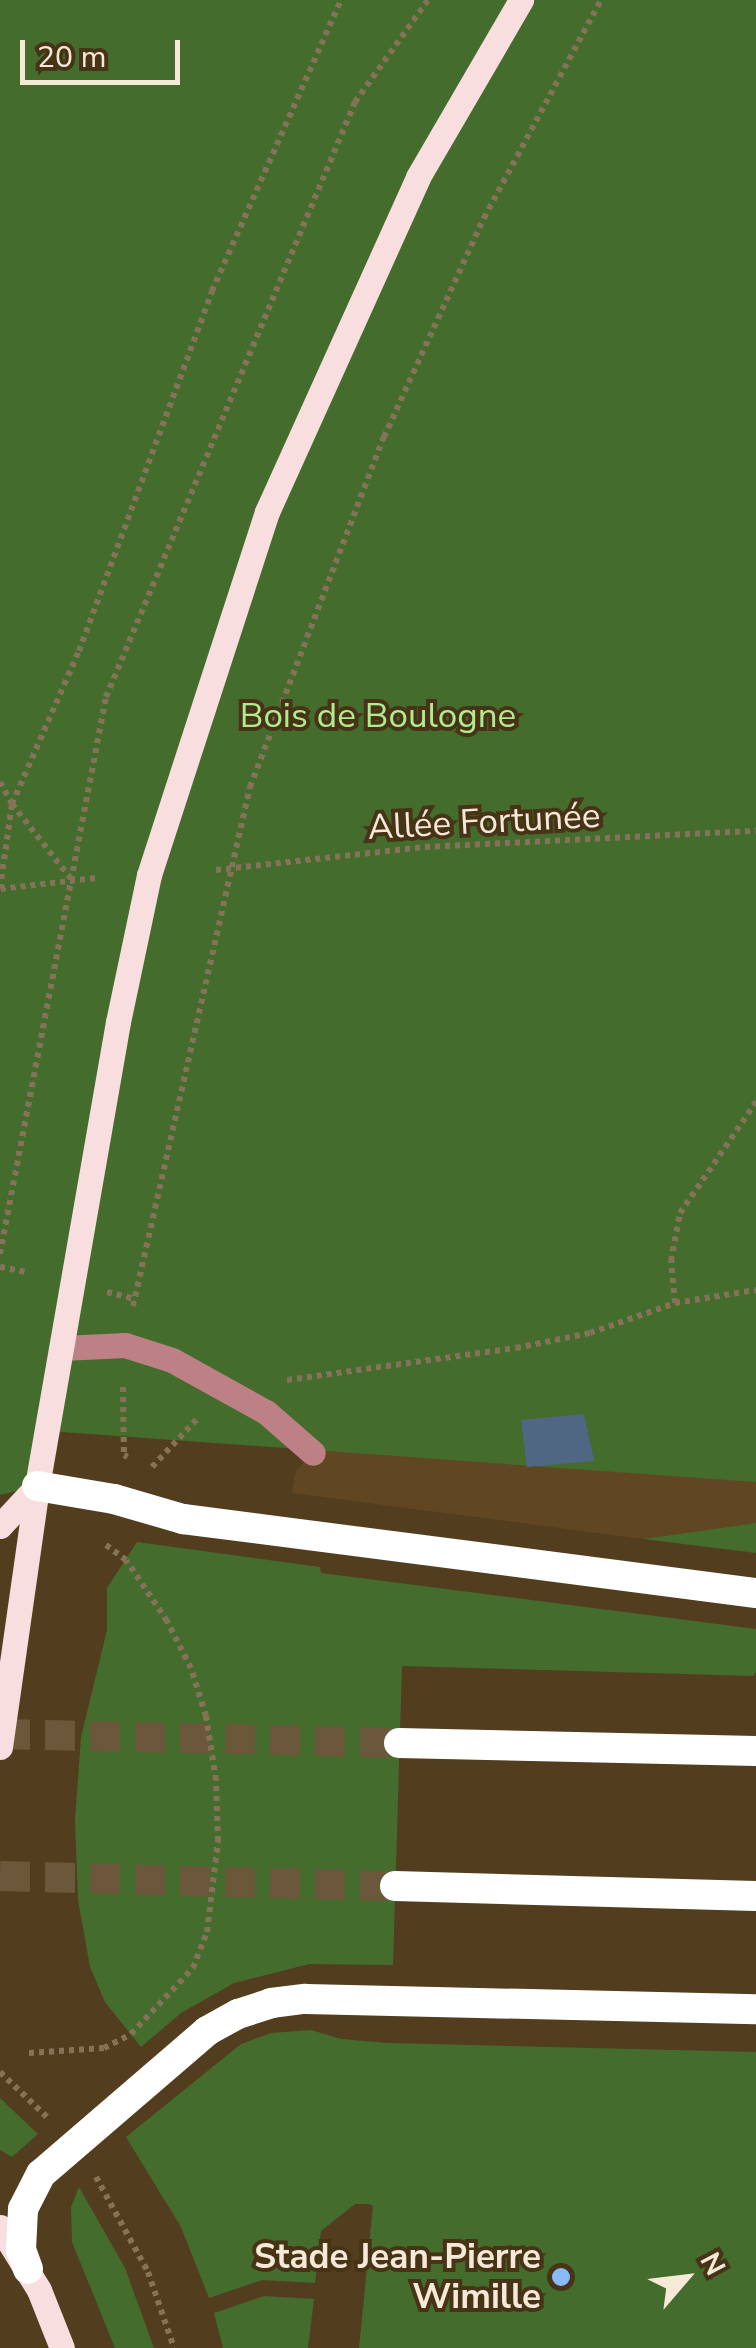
<!DOCTYPE html>
<html>
<head>
<meta charset="utf-8">
<style>
	body { margin:0 }
	#map { position:relative; width:756px; height:2348px; overflow:hidden; background:#523e1f; font-family:"Nunito Sans",sans-serif }
	div>[style] { position:absolute }
	[style*='--x'] { left:calc(var(--x)*1px); top:calc(var(--y)*1px); width:calc(var(--w)*1px); rotate:calc(var(--a)*1deg) }
	.built>* { inset:0; background:#604722 }
	.green>* { inset:0; background:#446c2d }
	.building>* { inset:0; background:#506783 }
	.highway-tunnel>* { height:30px; margin-top:-15px; transform-origin:0; background:repeating-linear-gradient(90deg,#6b583b 0 30px,transparent 0 45px) }
	.path>* { height:6px; margin-top:-3px; transform-origin:0; background:repeating-linear-gradient(90deg,#857358 0 5px,transparent 0 10px) }
	.minor>* { height:25px; margin:-12.5px; padding:0 12.5px; transform-origin:12.5px; border-radius:12.5px; background:#bd8185 }
	.major>* { height:25px; margin:-12.5px; padding:0 12.5px; transform-origin:12.5px; border-radius:12.5px; background:#f8dedf }
	.highway>* { height:30px; margin:-15px; padding:0 15px; transform-origin:15px; border-radius:15px; background:#fff }
	.dots>* { width:28px; height:28px; translate:-50% -50%; box-sizing:border-box; border:5px solid #473315; border-radius:50% }
	span { translate:-50% -50%; white-space:nowrap; text-align:center; line-height:1.15; -webkit-text-stroke:8px #473315; paint-order:stroke }
	.park-label { font-size:35px; color:#afeb8f }
	.street-label { font-size:35px; color:#f6e9d8 }
	.poi-label { font-size:35px; color:#f6e9d8; font-weight:700 }
	.right { translate:-100% -50%; text-align:right }
	.north { position:absolute; left:636px; top:2228px; width:100px; height:100px; -webkit-text-stroke:8px #473315; paint-order:stroke; rotate:62deg; font-size:28px; font-weight:700; line-height:40px; text-align:center; color:#f6e9d8 }
	.north::after { content:''; display:block; margin:auto; width:35px; height:45px; background:#f6e9d8; clip-path:polygon(50% 0,100% 100%,50% 72%,0 100%) }
	.scale { position:absolute; left:20px; top:40px; width:160px; height:45px; box-sizing:border-box; border:5px solid #f6e9d8; border-top:0; padding-left:12px; font-size:30px; line-height:35px; white-space:nowrap; color:#f6e9d8; -webkit-text-stroke:8px #473315; paint-order:stroke }
</style>
</head>
<body>
<div id="map">
	<div class="built">
		<div style="clip-path:polygon(756px 1408px,756px 1523px,643px 1539px,292px 1493px,296px 1471px,326px 1438px)"></div>
	</div>
	<div class="green">
		<div style="clip-path:polygon(0 0,756px 0,756px 1482px,48px 1431px,37px 1486px,0 1495px)"></div>
		<div style="clip-path:polygon(756px 1523px,756px 1553px,643px 1539px)"></div>
		<div style="clip-path:polygon(137px 1542px,320px 1567px,321px 1573px,756px 1629px,756px 1672px,753px 1676px,402px 1666px,393px 1965px,309px 1964px,234px 1983px,181px 2013px,141px 2047px,105px 2002px,90px 1967px,78px 1900px,75px 1821px,81px 1737px,107px 1630px,107px 1588px)"></div>
		<div style="clip-path:polygon(311px 2030px,341px 2039px,387px 2043px,756px 2052px,756px 2348px,359px 2348px,373px 2206px,369px 2204px,355px 2204px,321px 2231px,315px 2283px,262px 2280px,209px 2298px,181px 2227px,126px 2137px,241px 2044px,271px 2033px)"></div>
		<div style="clip-path:polygon(0 2098px,38px 2134px,12px 2157px,0 2150px)"></div>
		<div style="clip-path:polygon(79px 2187px,125px 2268px,154px 2348px,115px 2348px,72px 2242px,71px 2207px)"></div>
		<div style="clip-path:polygon(264px 2296px,314px 2299px,308px 2348px,223px 2348px,214px 2313px)"></div>
	</div>
	<div class="building">
		<div style="clip-path:polygon(584px 1414px,594px 1461px,527px 1467px,521px 1420px)"></div>
	</div>
	<div class="highway-tunnel">
		<div style="--x:0;--y:1734;--w:399;--a:1.3"></div>
		<div style="--x:0;--y:1876;--w:395;--a:1.5"></div>
	</div>
	<div class="path">
		<div style="--x:0;--y:782;--w:25;--a:61"></div>
		<div style="--x:12;--y:804;--w:97;--a:51.7"></div>
		<div style="--x:216;--y:870;--w:210;--a:-6.3"></div>
		<div style="--x:425;--y:847;--w:331;--a:-2.8"></div>
		<div style="--x:95;--y:878;--w:96;--a:173.4"></div>
		<div style="--x:0;--y:889;--w:86;--a:-82"></div>
		<div style="--x:12;--y:804;--w:167;--a:-66.4"></div>
		<div style="--x:79;--y:651;--w:384;--a:-69.7"></div>
		<div style="--x:212;--y:291;--w:318;--a:-66.1"></div>
		<div style="--x:0;--y:1254;--w:567;--a:-79.23"></div>
		<div style="--x:106;--y:697;--w:645;--a:-67.29"></div>
		<div style="--x:355;--y:102;--w:125;--a:-54.4"></div>
		<div style="--x:0;--y:1267;--w:25;--a:11"></div>
		<div style="--x:107;--y:1292;--w:29;--a:14"></div>
		<div style="--x:675;--y:1303;--w:42;--a:-95.4"></div>
		<div style="--x:671;--y:1261;--w:49;--a:-79.4"></div>
		<div style="--x:680;--y:1213;--w:135;--a:-55.6"></div>
		<div style="--x:133;--y:1306;--w:532;--a:-77.3"></div>
		<div style="--x:250;--y:787;--w:375;--a:-69.1"></div>
		<div style="--x:384;--y:437;--w:241;--a:-65.5"></div>
		<div style="--x:484;--y:218;--w:247;--a:-61.8"></div>
		<div style="--x:287;--y:1380;--w:231;--a:-8"></div>
		<div style="--x:516;--y:1348;--w:76;--a:-11.5"></div>
		<div style="--x:590;--y:1333;--w:90;--a:-19.4"></div>
		<div style="--x:675;--y:1303;--w:82;--a:-9.1"></div>
		<div style="--x:123;--y:1387;--w:68;--a:89.2"></div>
		<div style="--x:124;--y:1455;--w:4;--a:27"></div>
		<div style="--x:152;--y:1467;--w:67;--a:-46.8"></div>
		<div style="--x:29;--y:2053;--w:75;--a:-3.8"></div>
		<div style="--x:104;--y:2048;--w:30;--a:-27"></div>
		<div style="--x:131;--y:2034;--w:91;--a:-46.8"></div>
		<div style="--x:193;--y:1968;--w:39;--a:-69"></div>
		<div style="--x:207;--y:1932;--w:92;--a:-83.1"></div>
		<div style="--x:218;--y:1841;--w:61;--a:-91.9"></div>
		<div style="--x:216;--y:1780;--w:65;--a:-98.9"></div>
		<div style="--x:206;--y:1716;--w:50;--a:-107.4"></div>
		<div style="--x:191;--y:1668;--w:53;--a:-117.1"></div>
		<div style="--x:167;--y:1621;--w:73;--a:-123.9"></div>
		<div style="--x:126;--y:1560;--w:26;--a:-143"></div>
		<div style="--x:0;--y:2072;--w:65;--a:43.8"></div>
		<div style="--x:96;--y:2177;--w:108;--a:61.3"></div>
		<div style="--x:148;--y:2272;--w:80;--a:71.1"></div>
	</div>
	<div class="minor">
		<div style="--x:62;--y:1348;--w:63;--a:-2.7"></div>
		<div style="--x:125;--y:1345;--w:49;--a:17.7"></div>
		<div style="--x:172;--y:1360;--w:107;--a:29"></div>
		<div style="--x:266;--y:1412;--w:62;--a:41.1"></div>
	</div>
	<div class="major">
		<div style="--x:0;--y:1526;--w:54;--a:-47.2"></div>
		<div style="--x:0;--y:1747;--w:264;--a:-81.9"></div>
		<div style="--x:37;--y:1486;--w:471;--a:-80.1"></div>
		<div style="--x:118;--y:1022;--w:150;--a:-78.1"></div>
		<div style="--x:149;--y:875;--w:382;--a:-72"></div>
		<div style="--x:267;--y:512;--w:367;--a:-65.7"></div>
		<div style="--x:418;--y:177;--w:205;--a:-59.8"></div>
		<div style="--x:0;--y:2227;--w:74;--a:58.2"></div>
		<div style="--x:39;--y:2290;--w:62;--a:68.4"></div>
	</div>
	<div class="highway">
		<div style="--x:37;--y:1486;--w:78;--a:9.6"></div>
		<div style="--x:114;--y:1499;--w:72;--a:16.2"></div>
		<div style="--x:183;--y:1519;--w:578;--a:7.36"></div>
		<div style="--x:399;--y:1743;--w:357;--a:1.3"></div>
		<div style="--x:395;--y:1886;--w:361;--a:1.6"></div>
		<div style="--x:28;--y:2269;--w:20;--a:-110"></div>
		<div style="--x:21;--y:2250;--w:41;--a:-87.2"></div>
		<div style="--x:23;--y:2209;--w:39;--a:-63"></div>
		<div style="--x:41;--y:2174;--w:219;--a:-40.7"></div>
		<div style="--x:207;--y:2031;--w:35;--a:-29"></div>
		<div style="--x:238;--y:2014;--w:35;--a:-18"></div>
		<div style="--x:271;--y:2003;--w:35;--a:-7"></div>
		<div style="--x:306;--y:1999;--w:450;--a:1.3"></div>
	</div>
	<div class="dots">
		<div style="left:561px;top:2277px;background:#88bafc"></div>
	</div>
	<div class="park-label">
		<span style="left:378px;top:716px">Bois de Boulogne</span>
	</div>
	<div class="street-label">
		<span style="left:484px;top:822px;rotate:-3deg">Allée Fortunée</span>
	</div>
	<div class="poi-label">
		<span class="right" style="left:541px;top:2277px">Stade Jean-Pierre<br>Wimille</span>
	</div>
	<div class="north">N</div>
	<div class="scale">20 m</div>
</div>
</body>
</html>
